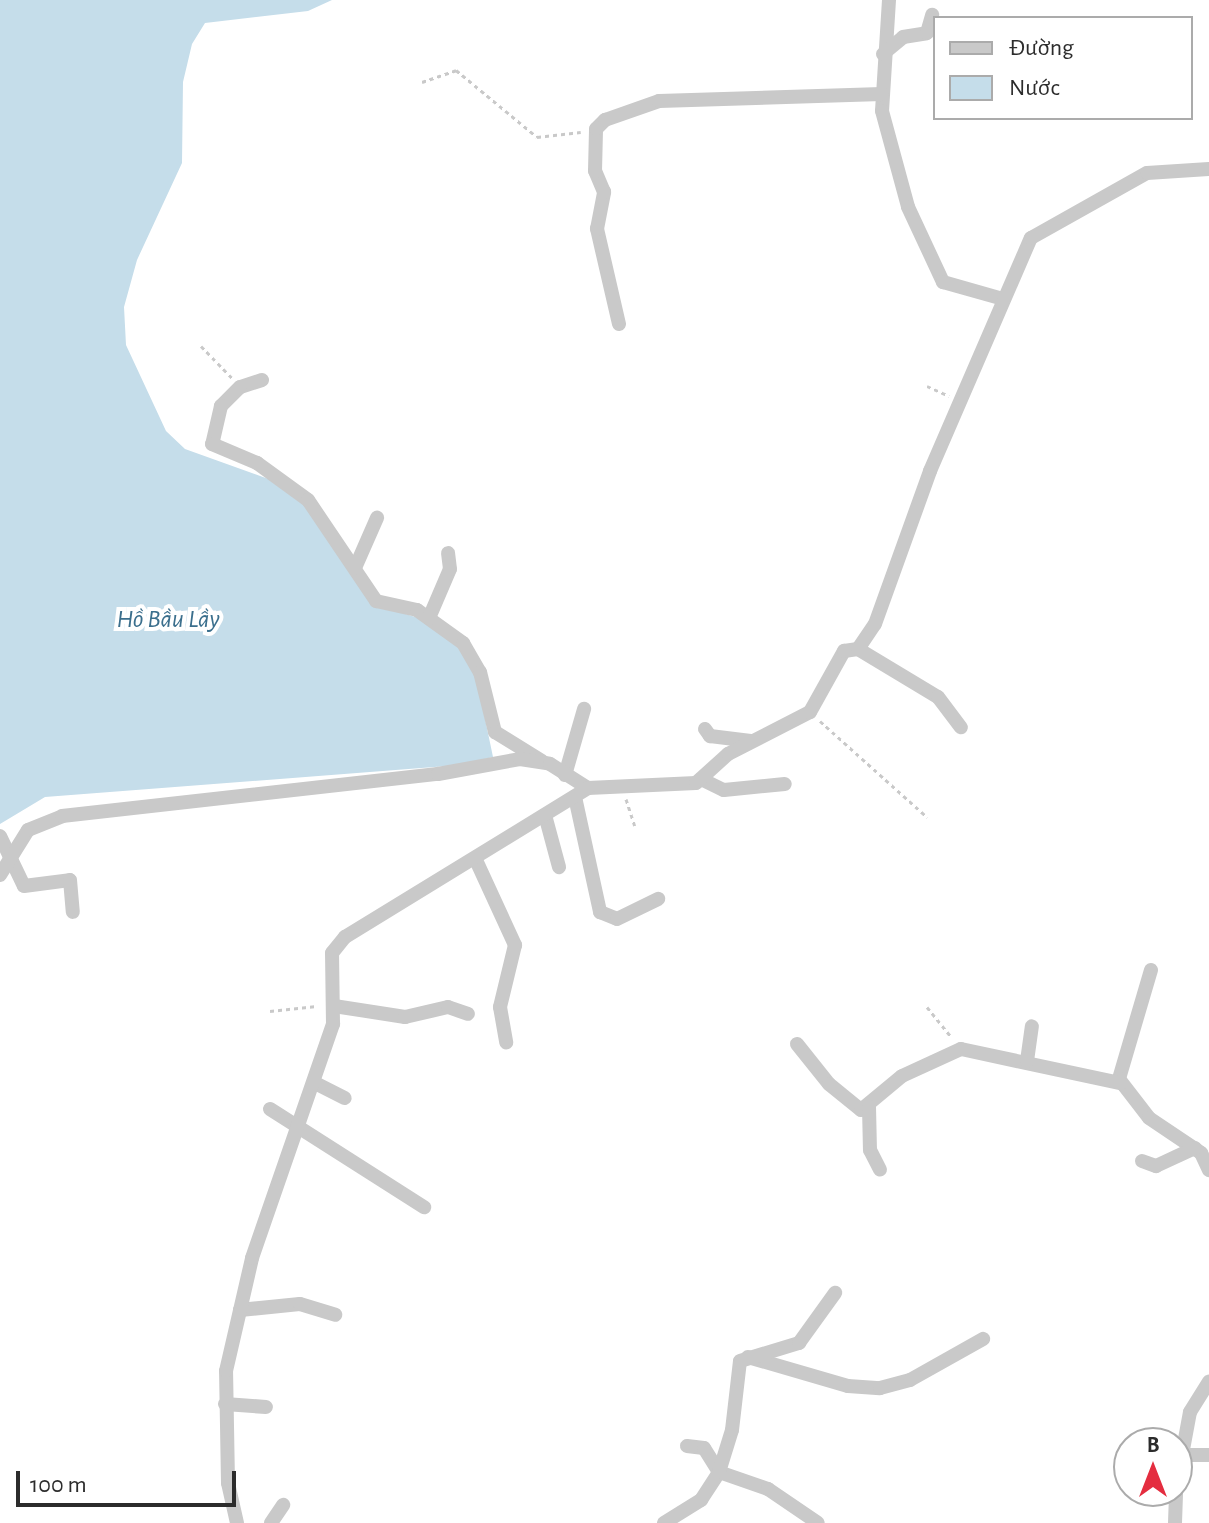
<!DOCTYPE html>
<html>
<head>
<meta charset="utf-8">
<style>
	body { margin:0 }
	#map { position:relative; width:1209px; height:1523px; overflow:hidden; background:#fff; font-family:"Alegreya Sans",sans-serif }
	div>[style] { position:absolute }
	[style*='--x'] { left:calc(var(--x)*1px); top:calc(var(--y)*1px); width:calc(var(--w)*1px); rotate:calc(var(--a)*1deg) }
	.water>* { inset:0; background:#c5ddea }
	.path>* { height:3px; margin-top:-1.5px; transform-origin:0; background:repeating-linear-gradient(90deg,#c9c9c9 0 4px,transparent 0 8px) }
	.minor>* { height:14px; margin:-7px; padding:0 7px; transform-origin:7px; border-radius:7px; background:#c9c9c9 }
	span { translate:-50% -50%; white-space:nowrap; text-align:center; line-height:1.15; -webkit-text-stroke:8px #fff; paint-order:stroke }
	.water-label { font-size:26px; color:#3b6f8d; font-style:italic }
	.legend { position:absolute; left:933px; top:16px; width:260px; height:104px; box-sizing:border-box; background:#fff; border:2px solid #ababab; margin:0; padding:10px 14px; list-style:none; font-size:24px; color:#2c2c2c }
	.legend li { display:flex; align-items:center; gap:16px; height:40px }
	.legend b { width:40px; border:2px solid #ababab }
	.north { position:absolute; left:1113px; top:1427px; width:80px; height:80px; box-sizing:border-box; background:#fff; border:2px solid #ababab; border-radius:50%; rotate:0deg; font-size:22px; font-weight:700; line-height:32px; text-align:center; color:#2c2c2c }
	.north::after { content:''; display:block; margin:auto; width:28px; height:36px; background:#e42d3f; clip-path:polygon(50% 0,100% 100%,50% 72%,0 100%) }
	.scale { position:absolute; left:16px; top:1471px; width:220px; height:36px; box-sizing:border-box; border:4px solid #2c2c2c; border-top:0; padding-left:10px; font-size:24px; line-height:28px; white-space:nowrap; color:#2c2c2c; -webkit-text-stroke:6px #fff; paint-order:stroke }
</style>
</head>
<body>
<div id="map">
	<div class="water">
		<div style="clip-path:polygon(0 0,332px 0,308px 11px,205px 23px,192px 44px,183px 82px,182px 163px,137px 260px,124px 307px,126px 345px,166px 431px,185px 449px,274px 481px,310px 510px,377px 605px,428px 621px,473px 661px,493px 757px,460px 765px,45px 797px,0 824px)"></div>
	</div>
	<div class="path">
		<div style="--x:422;--y:82;--w:36;--a:-19"></div>
		<div style="--x:456;--y:70;--w:105;--a:39.6"></div>
		<div style="--x:537;--y:137;--w:44;--a:-6.5"></div>
		<div style="--x:201;--y:346;--w:45;--a:45.9"></div>
		<div style="--x:927;--y:386;--w:24;--a:24"></div>
		<div style="--x:820;--y:721;--w:144;--a:41.9"></div>
		<div style="--x:626;--y:799;--w:28;--a:72"></div>
		<div style="--x:927;--y:1007;--w:38;--a:51"></div>
		<div style="--x:270;--y:1011;--w:47;--a:-6.1"></div>
	</div>
	<div class="minor">
		<div style="--x:889;--y:0;--w:111;--a:93.6"></div>
		<div style="--x:882;--y:111;--w:99;--a:74.8"></div>
		<div style="--x:908;--y:207;--w:83;--a:65"></div>
		<div style="--x:943;--y:282;--w:62;--a:15.8"></div>
		<div style="--x:883;--y:54;--w:26;--a:-40"></div>
		<div style="--x:903;--y:37;--w:24;--a:-9"></div>
		<div style="--x:927;--y:33;--w:19;--a:-74"></div>
		<div style="--x:619;--y:324;--w:98;--a:-103"></div>
		<div style="--x:597;--y:229;--w:38;--a:-79"></div>
		<div style="--x:604;--y:192;--w:23;--a:-113"></div>
		<div style="--x:595;--y:171;--w:42;--a:-88.6"></div>
		<div style="--x:596;--y:129;--w:13;--a:-45"></div>
		<div style="--x:605;--y:120;--w:57;--a:-19.4"></div>
		<div style="--x:659;--y:101;--w:223;--a:-1.8"></div>
		<div style="--x:262;--y:380;--w:23;--a:162"></div>
		<div style="--x:240;--y:387;--w:27;--a:135"></div>
		<div style="--x:221;--y:406;--w:39;--a:103"></div>
		<div style="--x:212;--y:444;--w:49;--a:22.9"></div>
		<div style="--x:257;--y:463;--w:63;--a:36"></div>
		<div style="--x:308;--y:500;--w:122;--a:56"></div>
		<div style="--x:376;--y:601;--w:42;--a:12.4"></div>
		<div style="--x:417;--y:610;--w:57;--a:35.7"></div>
		<div style="--x:463;--y:643;--w:34;--a:60"></div>
		<div style="--x:480;--y:672;--w:62;--a:76"></div>
		<div style="--x:495;--y:732;--w:55;--a:31.7"></div>
		<div style="--x:355;--y:568;--w:55;--a:-66.3"></div>
		<div style="--x:429;--y:618;--w:53;--a:-66.8"></div>
		<div style="--x:450;--y:569;--w:16;--a:-97"></div>
		<div style="--x:858;--y:649;--w:93;--a:31"></div>
		<div style="--x:938;--y:697;--w:38;--a:53"></div>
		<div style="--x:705;--y:729;--w:9;--a:54"></div>
		<div style="--x:710;--y:736;--w:41;--a:7"></div>
		<div style="--x:565;--y:775;--w:69;--a:-73.9"></div>
		<div style="--x:701;--y:779;--w:25;--a:26"></div>
		<div style="--x:724;--y:790;--w:61;--a:-5.6"></div>
		<div style="--x:575;--y:797;--w:118;--a:77.7"></div>
		<div style="--x:600;--y:912;--w:18;--a:22"></div>
		<div style="--x:617;--y:919;--w:46;--a:-26"></div>
		<div style="--x:545;--y:815;--w:54;--a:74.9"></div>
		<div style="--x:0;--y:836;--w:55;--a:64.4"></div>
		<div style="--x:24;--y:886;--w:46;--a:-7.4"></div>
		<div style="--x:70;--y:880;--w:32;--a:85"></div>
		<div style="--x:475;--y:858;--w:96;--a:65.3"></div>
		<div style="--x:515;--y:945;--w:64;--a:103.6"></div>
		<div style="--x:500;--y:1007;--w:36;--a:80"></div>
		<div style="--x:0;--y:875;--w:53;--a:-58.1"></div>
		<div style="--x:28;--y:830;--w:37;--a:-22"></div>
		<div style="--x:62;--y:816;--w:378;--a:-6.4"></div>
		<div style="--x:438;--y:774;--w:83;--a:-10.4"></div>
		<div style="--x:520;--y:759;--w:30;--a:9"></div>
		<div style="--x:550;--y:764;--w:45;--a:32.3"></div>
		<div style="--x:588;--y:788;--w:108;--a:-2.7"></div>
		<div style="--x:696;--y:783;--w:43;--a:-42.2"></div>
		<div style="--x:728;--y:754;--w:92;--a:-27.1"></div>
		<div style="--x:810;--y:712;--w:70;--a:-60.9"></div>
		<div style="--x:844;--y:651;--w:14;--a:-8"></div>
		<div style="--x:858;--y:649;--w:30;--a:-56"></div>
		<div style="--x:875;--y:624;--w:163;--a:-70.2"></div>
		<div style="--x:930;--y:471;--w:254;--a:-66.6"></div>
		<div style="--x:1031;--y:238;--w:133;--a:-29.3"></div>
		<div style="--x:1147;--y:173;--w:62;--a:-3.7"></div>
		<div style="--x:1151;--y:970;--w:114;--a:106.4"></div>
		<div style="--x:1119;--y:1079;--w:49;--a:52.4"></div>
		<div style="--x:1149;--y:1118;--w:63;--a:33.9"></div>
		<div style="--x:1201;--y:1153;--w:19;--a:65"></div>
		<div style="--x:334;--y:1006;--w:72;--a:8.8"></div>
		<div style="--x:405;--y:1017;--w:44;--a:-13.1"></div>
		<div style="--x:448;--y:1007;--w:21;--a:19"></div>
		<div style="--x:797;--y:1044;--w:51;--a:51.3"></div>
		<div style="--x:829;--y:1084;--w:41;--a:39.1"></div>
		<div style="--x:861;--y:1110;--w:53;--a:-39.7"></div>
		<div style="--x:902;--y:1076;--w:65;--a:-24.6"></div>
		<div style="--x:961;--y:1049;--w:163;--a:12.1"></div>
		<div style="--x:1027;--y:1061;--w:35;--a:-82"></div>
		<div style="--x:317;--y:1084;--w:31;--a:27"></div>
		<div style="--x:869;--y:1107;--w:43;--a:88.7"></div>
		<div style="--x:870;--y:1150;--w:22;--a:63"></div>
		<div style="--x:270;--y:1109;--w:183;--a:32.5"></div>
		<div style="--x:1142;--y:1161;--w:15;--a:20"></div>
		<div style="--x:1156;--y:1166;--w:43;--a:-24.8"></div>
		<div style="--x:240;--y:1310;--w:60;--a:-5.7"></div>
		<div style="--x:300;--y:1304;--w:37;--a:17"></div>
		<div style="--x:748;--y:1357;--w:104;--a:16.2"></div>
		<div style="--x:848;--y:1386;--w:32;--a:4"></div>
		<div style="--x:880;--y:1388;--w:31;--a:-15"></div>
		<div style="--x:910;--y:1380;--w:84;--a:-29.3"></div>
		<div style="--x:225;--y:1404;--w:41;--a:4.2"></div>
		<div style="--x:687;--y:1446;--w:17;--a:7"></div>
		<div style="--x:704;--y:1448;--w:28;--a:58"></div>
		<div style="--x:719;--y:1472;--w:52;--a:19.1"></div>
		<div style="--x:768;--y:1489;--w:60;--a:34.2"></div>
		<div style="--x:1182;--y:1455;--w:27;--a:0"></div>
		<div style="--x:1177;--y:1482;--w:71;--a:-79.5"></div>
		<div style="--x:1190;--y:1412;--w:36;--a:-58"></div>
		<div style="--x:237;--y:1523;--w:41;--a:-102.7"></div>
		<div style="--x:228;--y:1483;--w:112;--a:-91"></div>
		<div style="--x:226;--y:1371;--w:116;--a:-77"></div>
		<div style="--x:252;--y:1258;--w:248;--a:-70.9"></div>
		<div style="--x:333;--y:1024;--w:71;--a:-90.8"></div>
		<div style="--x:332;--y:953;--w:21;--a:-51"></div>
		<div style="--x:345;--y:937;--w:285;--a:-31.5"></div>
		<div style="--x:271;--y:1523;--w:22;--a:-56"></div>
		<div style="--x:664;--y:1523;--w:44;--a:-31.9"></div>
		<div style="--x:701;--y:1500;--w:33;--a:-57"></div>
		<div style="--x:719;--y:1472;--w:44;--a:-72.8"></div>
		<div style="--x:732;--y:1430;--w:69;--a:-83.4"></div>
		<div style="--x:740;--y:1361;--w:62;--a:-17"></div>
		<div style="--x:799;--y:1343;--w:62;--a:-54.2"></div>
		<div style="--x:1175;--y:1523;--w:32;--a:-88"></div>
	</div>
	<div class="water-label">
		<span style="left:168px;top:620px">Hồ Bầu Lầy</span>
	</div>
	<ul class="legend">
	<li><b style="height:10px;background:#c9c9c9"></b>Đường</li>
	<li><b style="height:22px;background:#c5ddea"></b>Nước</li>
	</ul>
	<div class="north">B</div>
	<div class="scale">100 m</div>
</div>
</body>
</html>
